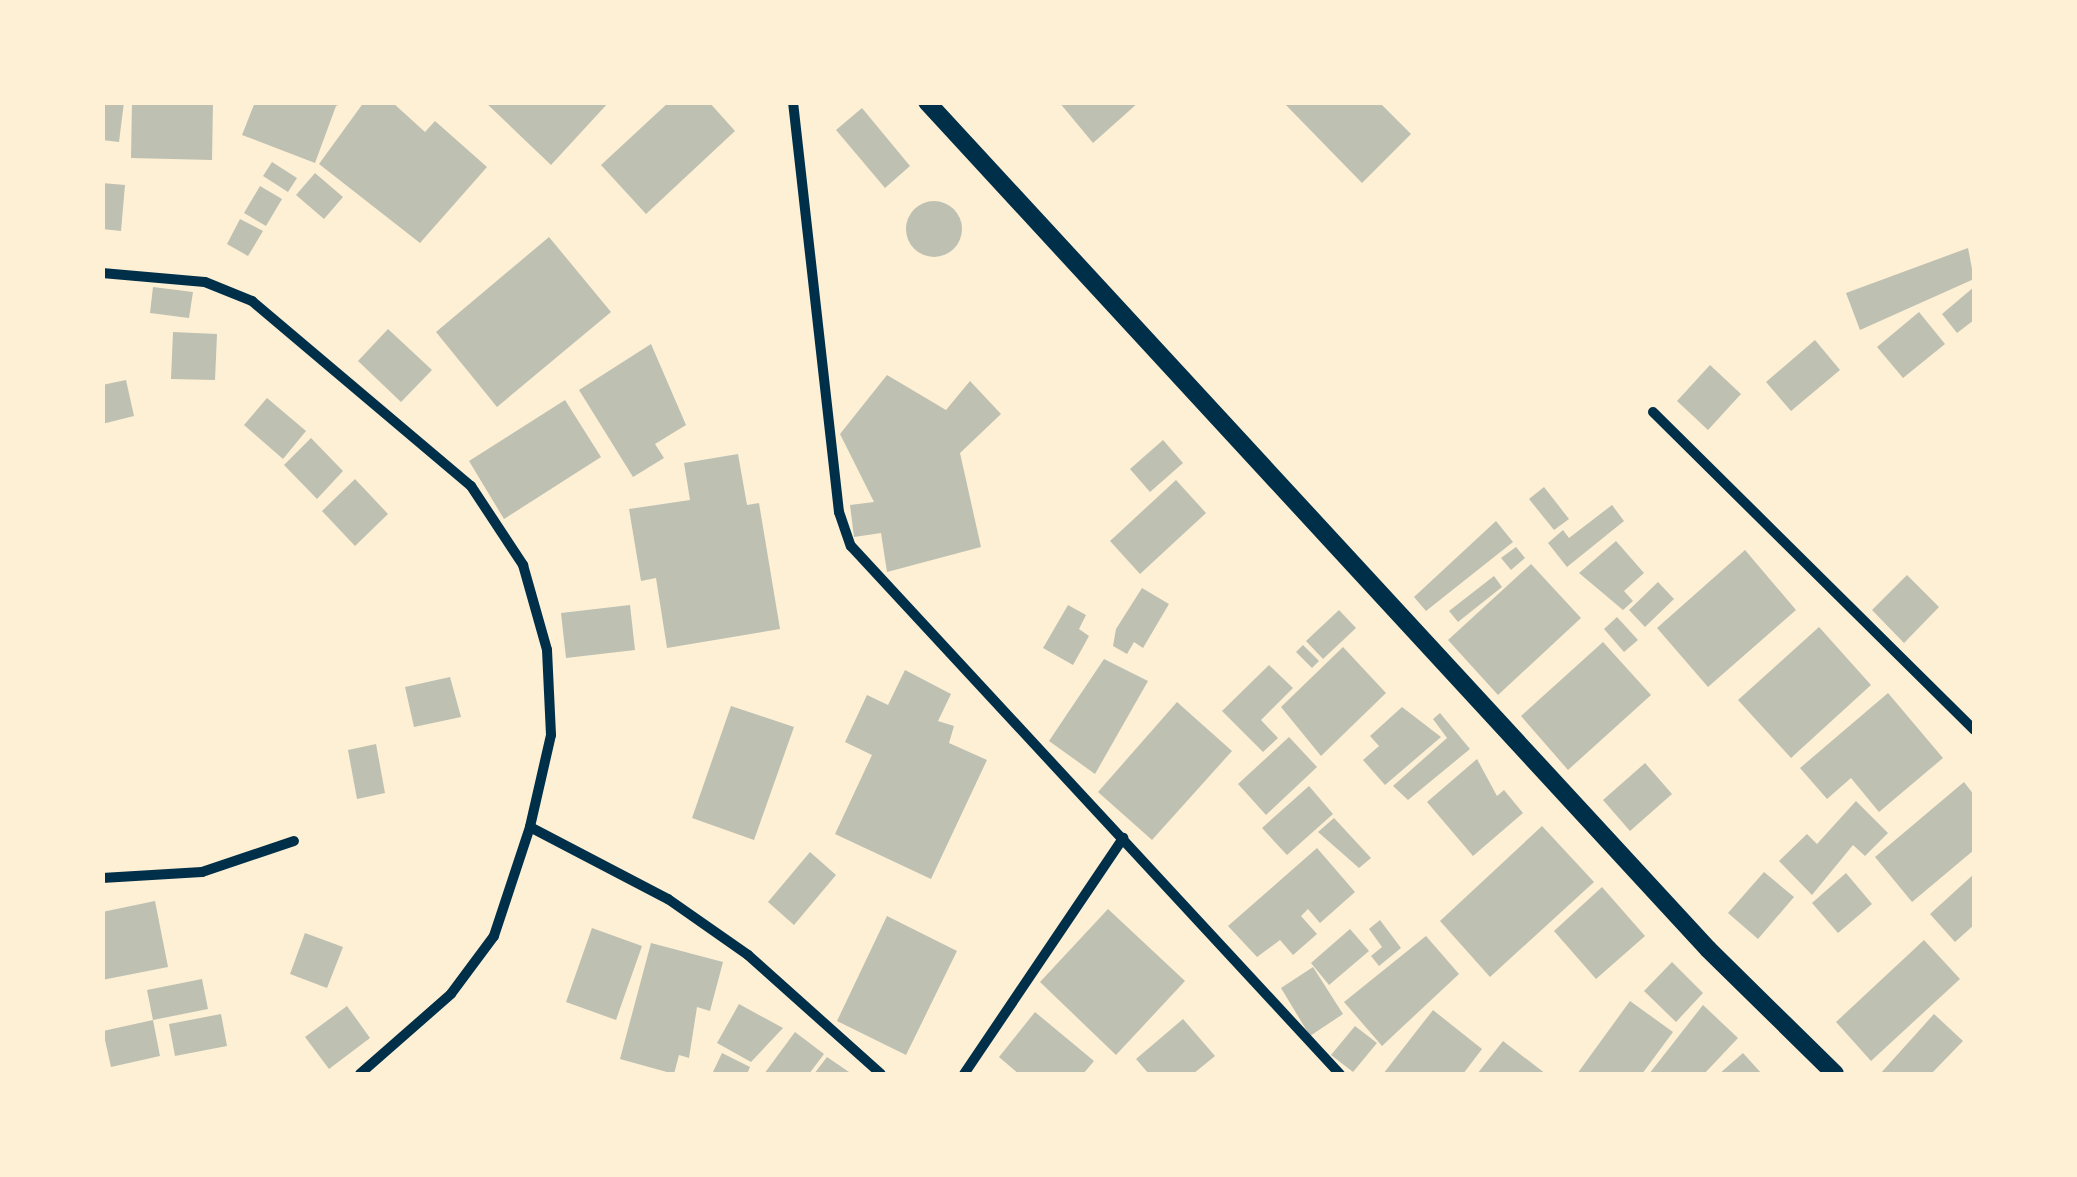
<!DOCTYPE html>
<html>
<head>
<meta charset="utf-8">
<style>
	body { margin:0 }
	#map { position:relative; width:2077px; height:1177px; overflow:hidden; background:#fdf0d5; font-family:"PT Serif",serif }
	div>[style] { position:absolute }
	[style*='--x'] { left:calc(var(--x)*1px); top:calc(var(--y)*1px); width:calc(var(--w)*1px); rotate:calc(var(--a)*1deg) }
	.building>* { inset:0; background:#bec0b2 }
	.round { border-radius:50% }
	.minor>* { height:10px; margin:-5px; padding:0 5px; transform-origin:5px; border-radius:5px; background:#003049 }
	.tertiary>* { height:18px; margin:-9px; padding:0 9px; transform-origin:9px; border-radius:9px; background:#003049 }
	span { translate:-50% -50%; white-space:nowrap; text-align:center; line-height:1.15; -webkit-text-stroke:10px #fdf0d5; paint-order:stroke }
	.frame { position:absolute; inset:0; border:105px solid #fdf0d5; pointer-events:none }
</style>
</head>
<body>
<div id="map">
	<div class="building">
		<div style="clip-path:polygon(102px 102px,124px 102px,119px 142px,102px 140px)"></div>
		<div style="clip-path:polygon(132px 102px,213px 102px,212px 160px,131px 158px)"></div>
		<div style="clip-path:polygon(255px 102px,346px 102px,336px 106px,315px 163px,242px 135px)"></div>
		<div style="clip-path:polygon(364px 102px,392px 102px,425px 132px,435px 121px,487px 167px,420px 243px,319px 164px)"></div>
		<div style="clip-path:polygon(485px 102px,609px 102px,551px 165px)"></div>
		<div style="clip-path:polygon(669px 102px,709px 102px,735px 131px,646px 214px,601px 165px)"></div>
		<div style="clip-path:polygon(1059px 102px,1139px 102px,1093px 143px)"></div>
		<div style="clip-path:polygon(1283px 102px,1379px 102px,1411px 134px,1362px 183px)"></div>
		<div style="clip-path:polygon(862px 108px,910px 166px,885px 188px,836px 130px)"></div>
		<div style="clip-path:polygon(272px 162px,297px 178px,288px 192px,263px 176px)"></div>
		<div style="clip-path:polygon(315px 173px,343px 197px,324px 219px,296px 195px)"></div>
		<div style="clip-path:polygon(102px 183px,125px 185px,121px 231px,102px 229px)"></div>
		<div style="clip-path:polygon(260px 186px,282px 199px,266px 226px,244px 213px)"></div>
		<div class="round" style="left:906px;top:201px;width:56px;height:56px"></div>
		<div style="clip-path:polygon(240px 219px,263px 231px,248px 256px,227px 244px)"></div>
		<div style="clip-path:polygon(549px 237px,611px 312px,497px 407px,436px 332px)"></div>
		<div style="clip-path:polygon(1968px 248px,1974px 279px,1860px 330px,1846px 293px)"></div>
		<div style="clip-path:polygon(153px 287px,193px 292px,189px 318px,150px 313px)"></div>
		<div style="clip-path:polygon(1974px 287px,1974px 320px,1957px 333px,1942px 314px)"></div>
		<div style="clip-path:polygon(1919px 312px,1945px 344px,1903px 378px,1877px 347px)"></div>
		<div style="clip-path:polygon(388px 329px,432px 370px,401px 402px,358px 361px)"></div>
		<div style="clip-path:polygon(173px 332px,217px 334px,215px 380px,171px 379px)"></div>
		<div style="clip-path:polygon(1815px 340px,1840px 370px,1791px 411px,1766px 382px)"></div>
		<div style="clip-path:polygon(651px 344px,686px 425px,655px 444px,664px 458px,633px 477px,579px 390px)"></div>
		<div style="clip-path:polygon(1710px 365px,1741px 394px,1708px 430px,1677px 401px)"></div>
		<div style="clip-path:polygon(887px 375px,946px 410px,970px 381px,1001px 414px,960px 453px,981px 547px,887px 572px,881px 533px,854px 537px,850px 505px,874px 502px,840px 434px)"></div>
		<div style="clip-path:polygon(126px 380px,134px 416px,102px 424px,102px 385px)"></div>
		<div style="clip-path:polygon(267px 398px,306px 431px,283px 459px,244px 425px)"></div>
		<div style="clip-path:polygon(565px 400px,601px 457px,504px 519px,469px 461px)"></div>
		<div style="clip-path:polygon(311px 438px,343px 471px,317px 499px,284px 465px)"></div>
		<div style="clip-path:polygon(1163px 440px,1183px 463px,1150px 492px,1130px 469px)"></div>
		<div style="clip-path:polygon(738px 454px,747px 505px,759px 503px,780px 629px,667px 648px,656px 578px,641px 581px,629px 509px,690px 500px,684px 463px)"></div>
		<div style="clip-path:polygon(355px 479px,388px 514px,355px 546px,322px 511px)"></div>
		<div style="clip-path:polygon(1176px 480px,1206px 513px,1140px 574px,1110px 541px)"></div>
		<div style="clip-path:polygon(1544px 487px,1569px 519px,1554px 530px,1529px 499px)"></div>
		<div style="clip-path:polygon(1612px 505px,1624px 521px,1567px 567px,1548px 543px,1563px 530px,1569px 538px)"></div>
		<div style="clip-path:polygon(1496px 521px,1513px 542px,1426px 611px,1414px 597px)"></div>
		<div style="clip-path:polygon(1616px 541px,1644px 573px,1624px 591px,1633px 601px,1623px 610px,1579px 573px)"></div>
		<div style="clip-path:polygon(1516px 547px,1525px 558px,1511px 570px,1501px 558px)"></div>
		<div style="clip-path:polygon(1745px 550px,1796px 610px,1708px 687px,1657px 628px)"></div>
		<div style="clip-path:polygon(1531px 564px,1581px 618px,1498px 695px,1448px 640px)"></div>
		<div style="clip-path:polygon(1907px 575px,1939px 607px,1904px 643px,1872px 610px)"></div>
		<div style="clip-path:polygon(1494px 576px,1502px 587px,1458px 622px,1449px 611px)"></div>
		<div style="clip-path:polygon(1658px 582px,1674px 599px,1645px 627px,1629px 610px)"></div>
		<div style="clip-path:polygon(1142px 588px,1169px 604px,1143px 648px,1134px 642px,1127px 654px,1113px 646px,1116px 629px)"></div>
		<div style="clip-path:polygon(630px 605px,635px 650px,566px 658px,561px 613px)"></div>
		<div style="clip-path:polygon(1068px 605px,1086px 615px,1079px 629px,1089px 636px,1073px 665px,1043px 648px)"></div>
		<div style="clip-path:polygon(1339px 610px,1356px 628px,1323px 659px,1306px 641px)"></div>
		<div style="clip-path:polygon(1617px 617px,1638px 640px,1624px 652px,1604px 629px)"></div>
		<div style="clip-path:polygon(1819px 627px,1871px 685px,1791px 758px,1738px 700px)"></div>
		<div style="clip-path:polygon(1603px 642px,1651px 695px,1568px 770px,1521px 716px)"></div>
		<div style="clip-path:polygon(1303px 645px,1319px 661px,1312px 668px,1296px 652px)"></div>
		<div style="clip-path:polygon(1343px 647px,1386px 693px,1321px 756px,1281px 707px)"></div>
		<div style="clip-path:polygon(1104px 659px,1148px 681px,1095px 774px,1049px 741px)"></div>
		<div style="clip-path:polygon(1269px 665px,1293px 688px,1261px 720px,1278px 738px,1263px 752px,1222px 711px)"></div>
		<div style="clip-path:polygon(905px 670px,951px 694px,938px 721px,954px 726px,949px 743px,987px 760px,931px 879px,835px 834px,872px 755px,845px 742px,867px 695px,888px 705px)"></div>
		<div style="clip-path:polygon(450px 677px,461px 717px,414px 727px,405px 687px)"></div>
		<div style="clip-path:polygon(1888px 693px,1943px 758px,1879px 812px,1851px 778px,1827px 799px,1800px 768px)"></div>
		<div style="clip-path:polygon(1177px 702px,1232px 751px,1152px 840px,1098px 792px)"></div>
		<div style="clip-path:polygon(731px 706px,794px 727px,754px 840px,692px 818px)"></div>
		<div style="clip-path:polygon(1402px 707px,1441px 737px,1385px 785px,1363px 760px,1379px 746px,1370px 736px)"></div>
		<div style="clip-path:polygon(1440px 713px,1470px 749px,1408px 800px,1393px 786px,1447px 738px,1433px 719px)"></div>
		<div style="clip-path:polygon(1289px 737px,1317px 767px,1266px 815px,1238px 784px)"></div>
		<div style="clip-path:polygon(376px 744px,385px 793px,357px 799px,348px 750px)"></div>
		<div style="clip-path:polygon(1477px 759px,1497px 796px,1504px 790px,1523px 813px,1473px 856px,1427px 802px)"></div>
		<div style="clip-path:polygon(1645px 763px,1672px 794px,1630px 831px,1603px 800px)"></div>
		<div style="clip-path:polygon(1964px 782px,1974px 795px,1974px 850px,1912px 902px,1875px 857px)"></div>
		<div style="clip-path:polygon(1309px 786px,1333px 814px,1287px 855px,1262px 828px)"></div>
		<div style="clip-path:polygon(1856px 801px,1888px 833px,1865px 856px,1853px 845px,1812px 895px,1779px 861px,1807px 834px,1817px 844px)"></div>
		<div style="clip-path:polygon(1334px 818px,1371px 858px,1359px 868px,1318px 832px)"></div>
		<div style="clip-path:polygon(1542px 826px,1594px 882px,1490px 977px,1440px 921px)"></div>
		<div style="clip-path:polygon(1317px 848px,1355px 892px,1320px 923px,1308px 909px,1301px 916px,1317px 934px,1293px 955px,1280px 940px,1257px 957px,1228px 926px)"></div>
		<div style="clip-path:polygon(810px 852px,836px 875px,794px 925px,768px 902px)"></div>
		<div style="clip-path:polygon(1764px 872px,1794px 897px,1758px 939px,1728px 913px)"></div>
		<div style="clip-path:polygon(1846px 873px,1872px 904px,1838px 933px,1812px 903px)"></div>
		<div style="clip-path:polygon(1974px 874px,1974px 925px,1955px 942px,1930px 914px)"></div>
		<div style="clip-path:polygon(1602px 887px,1645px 936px,1596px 979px,1554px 931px)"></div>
		<div style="clip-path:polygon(155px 901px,168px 967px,102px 980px,102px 912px)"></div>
		<div style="clip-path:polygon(1108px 909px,1185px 981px,1116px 1055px,1040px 982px)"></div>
		<div style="clip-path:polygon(887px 916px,957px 951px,906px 1055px,837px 1021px)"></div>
		<div style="clip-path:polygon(1380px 920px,1401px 948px,1379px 966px,1371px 956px,1382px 947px,1369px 929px)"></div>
		<div style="clip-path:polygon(592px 928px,642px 946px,616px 1020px,566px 1002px)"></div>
		<div style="clip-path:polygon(1350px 929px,1369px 951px,1329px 985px,1311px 963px)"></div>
		<div style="clip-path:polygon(305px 933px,343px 947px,327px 988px,290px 974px)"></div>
		<div style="clip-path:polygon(1426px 936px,1459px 974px,1382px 1046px,1344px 1002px)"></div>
		<div style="clip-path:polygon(1924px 940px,1960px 979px,1871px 1061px,1836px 1022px)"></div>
		<div style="clip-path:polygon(651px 943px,723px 962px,710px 1011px,697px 1007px,689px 1058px,679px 1055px,674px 1074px,620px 1059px)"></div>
		<div style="clip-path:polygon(1672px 962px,1703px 993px,1676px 1022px,1644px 991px)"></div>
		<div style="clip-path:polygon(1313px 967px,1343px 1014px,1310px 1036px,1281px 988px)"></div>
		<div style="clip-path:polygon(202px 979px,208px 1009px,153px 1020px,160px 1056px,111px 1067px,103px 1031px,153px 1020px,147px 990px)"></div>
		<div style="clip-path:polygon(1630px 1001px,1673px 1032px,1642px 1074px,1577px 1074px)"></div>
		<div style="clip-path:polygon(739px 1004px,783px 1028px,751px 1062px,717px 1043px)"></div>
		<div style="clip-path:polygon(1703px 1005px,1738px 1038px,1704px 1074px,1649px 1074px)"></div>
		<div style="clip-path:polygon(347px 1006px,370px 1038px,329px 1069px,305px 1037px)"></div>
		<div style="clip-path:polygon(1433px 1010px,1482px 1049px,1463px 1074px,1383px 1074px)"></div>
		<div style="clip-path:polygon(1035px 1012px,1094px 1061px,1083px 1074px,1019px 1074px,999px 1057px)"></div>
		<div style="clip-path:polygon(221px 1014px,227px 1046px,175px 1056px,169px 1024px)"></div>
		<div style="clip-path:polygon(1934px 1014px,1963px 1041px,1931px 1074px,1880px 1074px)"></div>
		<div style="clip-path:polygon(1183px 1019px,1215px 1056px,1193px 1074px,1149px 1074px,1136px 1059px)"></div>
		<div style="clip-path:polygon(1355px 1026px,1377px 1043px,1353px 1072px,1331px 1055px)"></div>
		<div style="clip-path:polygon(795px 1032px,824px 1054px,809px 1074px,764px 1074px)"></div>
		<div style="clip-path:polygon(1503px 1041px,1546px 1074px,1477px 1074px)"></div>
		<div style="clip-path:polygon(722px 1053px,750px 1067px,747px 1074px,712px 1074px)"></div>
		<div style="clip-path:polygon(1743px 1053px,1762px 1074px,1719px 1074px)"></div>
		<div style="clip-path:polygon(827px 1057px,852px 1074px,814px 1074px)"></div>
	</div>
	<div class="minor">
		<div style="--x:793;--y:102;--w:413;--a:83.6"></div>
		<div style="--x:839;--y:512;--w:36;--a:71"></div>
		<div style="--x:851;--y:546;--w:720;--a:47.2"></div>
		<div style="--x:102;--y:273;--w:103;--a:5"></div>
		<div style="--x:205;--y:282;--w:51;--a:22"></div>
		<div style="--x:252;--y:301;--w:287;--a:40.2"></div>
		<div style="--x:471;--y:486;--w:95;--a:56.6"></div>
		<div style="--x:523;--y:565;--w:88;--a:74.2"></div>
		<div style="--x:547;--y:650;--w:85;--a:87.3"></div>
		<div style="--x:551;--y:735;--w:94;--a:102.9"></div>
		<div style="--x:530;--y:827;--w:115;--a:108.3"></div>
		<div style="--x:494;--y:936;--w:72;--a:126.6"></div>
		<div style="--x:451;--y:994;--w:121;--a:138.7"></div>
		<div style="--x:1653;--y:412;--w:452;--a:44.7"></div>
		<div style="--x:530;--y:827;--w:156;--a:27.6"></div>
		<div style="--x:668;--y:899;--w:98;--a:35"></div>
		<div style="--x:748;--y:955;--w:178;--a:41.8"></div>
		<div style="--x:102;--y:878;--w:100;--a:-3.4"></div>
		<div style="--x:202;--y:872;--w:97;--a:-18.6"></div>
		<div style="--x:964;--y:1074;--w:285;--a:-56"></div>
	</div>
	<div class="tertiary">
		<div style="--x:927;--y:102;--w:1152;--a:47.32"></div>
		<div style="--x:1708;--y:949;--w:178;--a:44.5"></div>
	</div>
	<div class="frame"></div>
</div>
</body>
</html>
